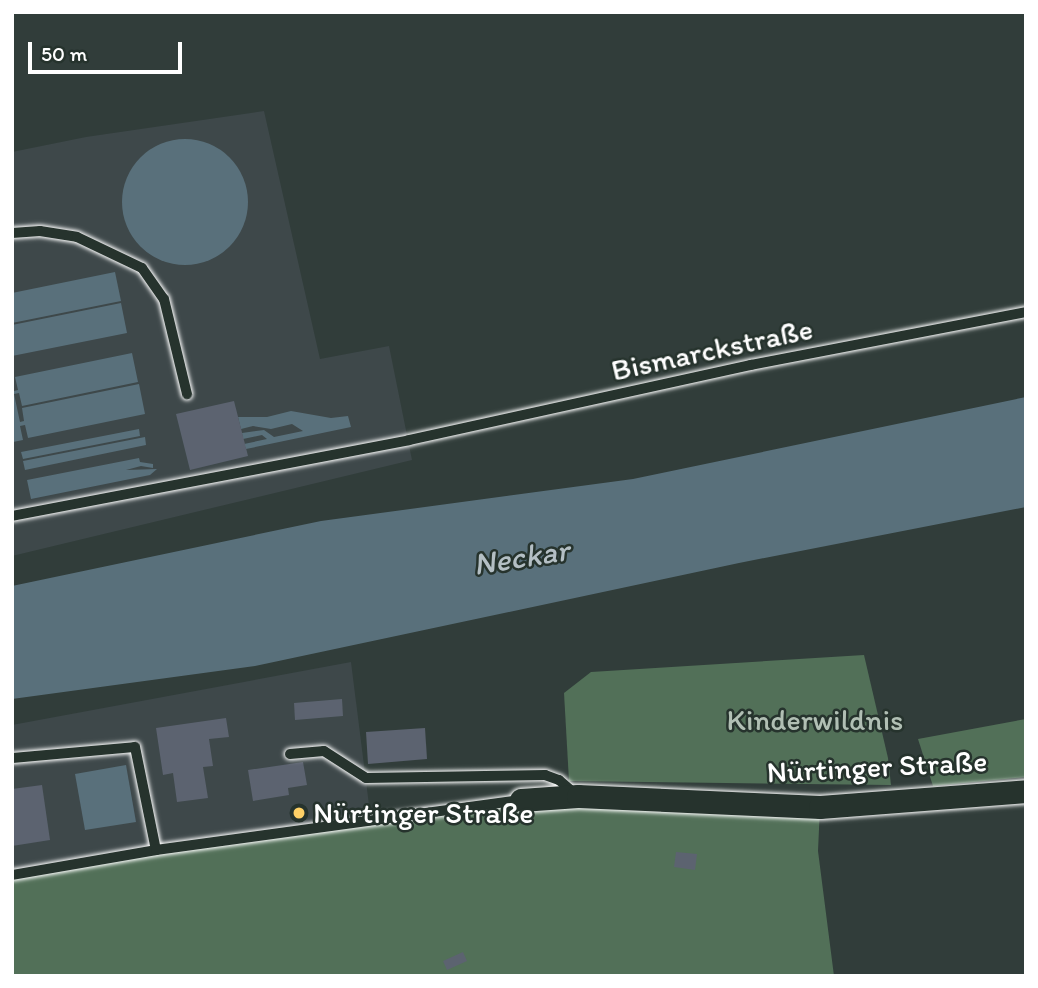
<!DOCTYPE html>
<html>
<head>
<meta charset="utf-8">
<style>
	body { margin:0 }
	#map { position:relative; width:1038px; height:988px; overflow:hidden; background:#313d3a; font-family:Itim,sans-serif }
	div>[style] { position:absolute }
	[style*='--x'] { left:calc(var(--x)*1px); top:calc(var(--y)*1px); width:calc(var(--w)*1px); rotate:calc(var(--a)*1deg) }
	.built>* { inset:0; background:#3e484a }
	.green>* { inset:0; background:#527058 }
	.water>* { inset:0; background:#59707b }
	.round { border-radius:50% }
	.building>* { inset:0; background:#5c6370 }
	.roads { filter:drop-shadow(0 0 2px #fff) drop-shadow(0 0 2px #fff) }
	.service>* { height:10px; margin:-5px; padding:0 5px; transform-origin:5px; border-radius:5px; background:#26332d }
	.minor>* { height:23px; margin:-11.5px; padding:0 11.5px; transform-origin:11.5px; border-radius:11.5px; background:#26332d }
	.dots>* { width:19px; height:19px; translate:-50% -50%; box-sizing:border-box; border:4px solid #26332d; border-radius:50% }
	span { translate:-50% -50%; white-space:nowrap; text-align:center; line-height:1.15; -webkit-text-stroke:5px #26332d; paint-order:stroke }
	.street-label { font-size:30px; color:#fff }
	.park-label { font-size:30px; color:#b1bfb4 }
	.poi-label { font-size:30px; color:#fff }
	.left { translate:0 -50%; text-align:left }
	.water-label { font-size:32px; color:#b4bfc4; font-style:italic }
	.frame { position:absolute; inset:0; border:14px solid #fff; pointer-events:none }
	.scale { position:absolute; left:28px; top:42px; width:154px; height:32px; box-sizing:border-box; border:4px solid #fff; border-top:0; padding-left:9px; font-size:21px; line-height:24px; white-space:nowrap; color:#fff; -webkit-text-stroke:5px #26332d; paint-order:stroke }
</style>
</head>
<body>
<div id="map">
	<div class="built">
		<div style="clip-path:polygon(264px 111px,320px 359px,389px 346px,412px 460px,12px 556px,12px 152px,86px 137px)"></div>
		<div style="clip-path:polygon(351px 662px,371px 821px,12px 875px,12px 725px)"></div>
	</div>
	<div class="green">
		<div style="clip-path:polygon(864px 655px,888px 758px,891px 785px,569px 781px,564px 693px,591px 672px)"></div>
		<div style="clip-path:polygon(1026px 719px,1026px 777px,933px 786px,918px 739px)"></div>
		<div style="clip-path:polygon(521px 800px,820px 807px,818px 851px,834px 976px,12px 976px,12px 875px)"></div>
	</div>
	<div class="water">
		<div class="round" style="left:122px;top:139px;width:126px;height:126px"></div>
		<div style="clip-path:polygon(115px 272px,121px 301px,12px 323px,12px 293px)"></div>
		<div style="clip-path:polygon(121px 303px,127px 333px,12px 356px,12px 325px)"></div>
		<div style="clip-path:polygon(132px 353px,138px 382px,22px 406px,19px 393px,14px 394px,20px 422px,24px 421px,22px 408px,139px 384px,145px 414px,28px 438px,25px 425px,20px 426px,23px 440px,13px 442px,12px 385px,14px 391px,18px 390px,15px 377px)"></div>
		<div style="clip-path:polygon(1026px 397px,1026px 507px,739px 563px,255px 666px,12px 699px,12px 586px,321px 521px,633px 479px)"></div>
		<div style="clip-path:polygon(291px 411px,331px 418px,348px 416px,351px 427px,246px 449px,244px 444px,267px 439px,262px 435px,243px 439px,242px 433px,264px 430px,274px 437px,303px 431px,292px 424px,271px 429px,253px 426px,241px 429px,238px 417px,267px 417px)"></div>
		<div style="clip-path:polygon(139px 429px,140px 436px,23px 459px,21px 452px)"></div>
		<div style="clip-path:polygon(145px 437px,146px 445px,25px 470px,23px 461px)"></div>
		<div style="clip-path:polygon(139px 458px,140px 462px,153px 464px,153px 468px,141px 466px,126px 470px,157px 469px,150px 475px,31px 499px,27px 480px)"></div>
		<div style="clip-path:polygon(126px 765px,136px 822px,85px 830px,75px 774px)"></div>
	</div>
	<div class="building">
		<div style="clip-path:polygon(234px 401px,248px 456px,190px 470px,176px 414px)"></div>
		<div style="clip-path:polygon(342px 699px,343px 716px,295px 720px,294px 703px)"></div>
		<div style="clip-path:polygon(226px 718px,229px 737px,209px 739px,213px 766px,203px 767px,208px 798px,177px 802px,173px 773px,163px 775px,156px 728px)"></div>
		<div style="clip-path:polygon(425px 728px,427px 759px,368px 764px,366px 732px)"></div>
		<div style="clip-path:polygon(303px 762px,307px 785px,288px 788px,289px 795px,253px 801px,248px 770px)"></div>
		<div style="clip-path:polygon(42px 785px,50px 840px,12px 846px,12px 789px)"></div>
		<div style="clip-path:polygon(676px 852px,697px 854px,695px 870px,674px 867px)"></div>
		<div style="clip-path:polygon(463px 952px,467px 961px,447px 970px,443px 961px)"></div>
	</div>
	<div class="roads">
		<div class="service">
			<div style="--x:12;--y:233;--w:28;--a:-4"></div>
			<div style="--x:40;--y:231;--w:37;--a:9"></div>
			<div style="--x:77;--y:237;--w:72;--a:25.5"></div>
			<div style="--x:142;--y:268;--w:38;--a:55"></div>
			<div style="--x:164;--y:299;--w:98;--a:76.4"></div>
			<div style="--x:12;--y:516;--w:404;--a:-10.8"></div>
			<div style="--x:409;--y:440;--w:350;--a:-12.4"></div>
			<div style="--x:751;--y:365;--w:280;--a:-10.9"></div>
			<div style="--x:290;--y:754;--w:34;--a:-5"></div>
			<div style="--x:324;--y:751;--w:50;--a:32.7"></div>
			<div style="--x:366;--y:778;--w:179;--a:-1"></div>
			<div style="--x:545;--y:775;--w:15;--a:20"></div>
			<div style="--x:559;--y:780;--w:23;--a:41"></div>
			<div style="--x:12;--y:758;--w:123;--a:-5.1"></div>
			<div style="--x:135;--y:747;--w:105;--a:78.5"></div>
			<div style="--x:12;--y:875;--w:146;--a:-9.8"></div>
			<div style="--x:156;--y:850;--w:368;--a:-7.8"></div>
		</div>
		<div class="minor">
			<div style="--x:521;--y:800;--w:57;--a:-4"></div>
			<div style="--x:578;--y:796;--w:242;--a:2.6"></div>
			<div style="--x:820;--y:807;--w:207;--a:-4.4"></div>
		</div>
	</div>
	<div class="dots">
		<div style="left:299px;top:813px;background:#ffd166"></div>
	</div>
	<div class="street-label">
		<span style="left:712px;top:350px;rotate:-12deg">Bismarckstraße</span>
		<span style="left:877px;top:767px;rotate:-3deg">Nürtinger Straße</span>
	</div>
	<div class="park-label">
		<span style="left:815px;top:720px">Kinderwildnis</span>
	</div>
	<div class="poi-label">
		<span class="left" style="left:313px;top:813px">Nürtinger Straße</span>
	</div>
	<div class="water-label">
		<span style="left:521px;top:557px;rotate:-9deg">Neckar</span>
	</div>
	<div class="frame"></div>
	<div class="scale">50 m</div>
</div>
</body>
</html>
